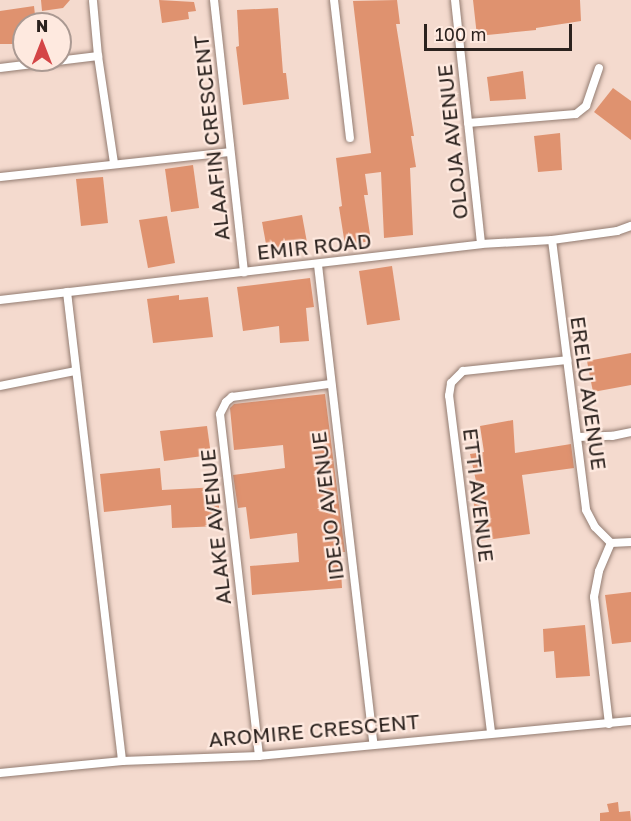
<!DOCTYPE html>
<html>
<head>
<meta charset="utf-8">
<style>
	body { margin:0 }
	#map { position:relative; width:631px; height:821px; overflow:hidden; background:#f4dace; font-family:"Golos Text",sans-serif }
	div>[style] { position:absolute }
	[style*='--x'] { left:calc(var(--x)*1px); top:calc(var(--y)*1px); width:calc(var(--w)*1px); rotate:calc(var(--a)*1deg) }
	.building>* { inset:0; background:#df926f }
	.roads { filter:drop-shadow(0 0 2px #937c71) drop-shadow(0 0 2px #937c71) }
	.minor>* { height:8px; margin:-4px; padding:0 4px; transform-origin:4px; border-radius:4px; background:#fff }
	span { translate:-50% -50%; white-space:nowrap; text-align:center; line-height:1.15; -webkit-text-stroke:4.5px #fee9df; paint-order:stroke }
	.street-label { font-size:21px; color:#2b221e }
	.north { position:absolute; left:12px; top:12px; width:60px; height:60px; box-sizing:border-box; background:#fee9df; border:2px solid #aa9992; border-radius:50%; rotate:0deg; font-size:16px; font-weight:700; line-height:24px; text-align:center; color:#2b221e }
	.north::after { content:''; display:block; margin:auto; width:21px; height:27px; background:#d44546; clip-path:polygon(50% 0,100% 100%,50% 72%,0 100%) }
	.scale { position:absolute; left:424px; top:24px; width:148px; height:27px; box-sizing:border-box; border:3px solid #2b221e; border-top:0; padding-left:8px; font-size:18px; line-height:21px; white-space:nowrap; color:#2b221e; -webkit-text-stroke:4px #fee9df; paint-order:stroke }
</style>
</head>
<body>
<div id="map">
	<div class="building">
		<div style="clip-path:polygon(41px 0,70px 0,63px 8px,42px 11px)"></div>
		<div style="clip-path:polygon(159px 0,194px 2px,196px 11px,188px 12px,189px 19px,162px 23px)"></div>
		<div style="clip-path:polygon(397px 0,400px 24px,396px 24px,414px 136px,411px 136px,416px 167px,410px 168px,413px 235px,384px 238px,381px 172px,365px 174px,368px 195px,364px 195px,371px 241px,345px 245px,339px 207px,342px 206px,336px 158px,371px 153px,353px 1px)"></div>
		<div style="clip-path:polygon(473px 0,580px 0,581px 21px,536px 28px,536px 30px,477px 36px)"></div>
		<div style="clip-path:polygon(34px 6px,36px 24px,24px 24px,24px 44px,0 44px,0 11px)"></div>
		<div style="clip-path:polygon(278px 8px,283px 73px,286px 73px,289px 99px,243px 105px,236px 47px,239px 46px,237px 10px)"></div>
		<div style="clip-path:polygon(523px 71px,526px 99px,490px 101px,487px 77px)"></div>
		<div style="clip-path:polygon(613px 88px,631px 101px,631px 140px,594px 112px)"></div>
		<div style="clip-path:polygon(560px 133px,562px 170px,538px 172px,534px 136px)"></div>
		<div style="clip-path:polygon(193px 165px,199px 208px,171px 212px,165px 169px)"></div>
		<div style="clip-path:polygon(103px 177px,108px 223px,81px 226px,76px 179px)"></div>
		<div style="clip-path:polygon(302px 215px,308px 248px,268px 255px,262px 222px)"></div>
		<div style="clip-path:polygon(167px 216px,175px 263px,148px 268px,139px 220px)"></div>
		<div style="clip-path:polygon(392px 266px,400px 320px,367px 325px,359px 271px)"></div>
		<div style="clip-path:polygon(310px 278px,314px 307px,306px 308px,309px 341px,280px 343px,279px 326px,243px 331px,237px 287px)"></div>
		<div style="clip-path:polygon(179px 295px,179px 300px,208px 297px,213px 337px,153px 343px,147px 299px)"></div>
		<div style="clip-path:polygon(631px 353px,631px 385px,593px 392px,587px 361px)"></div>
		<div style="clip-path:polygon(325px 394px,345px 552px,340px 552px,342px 588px,252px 595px,250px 566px,299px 562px,297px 533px,250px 539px,246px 507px,238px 508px,233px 475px,285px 468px,283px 445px,234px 450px,230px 408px,234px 404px)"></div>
		<div style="clip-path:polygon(513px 420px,515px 453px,571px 444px,574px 468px,522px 475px,530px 534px,479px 541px,472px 491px,478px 490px,470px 454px,484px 452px,480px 426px)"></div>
		<div style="clip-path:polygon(207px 426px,211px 455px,164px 461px,160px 431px)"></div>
		<div style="clip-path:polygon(160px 468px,162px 490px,218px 487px,220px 526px,172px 528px,171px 505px,104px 512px,100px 474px)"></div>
		<div style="clip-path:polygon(631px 592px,631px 642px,612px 644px,605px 595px)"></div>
		<div style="clip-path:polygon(585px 625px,590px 676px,556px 678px,554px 651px,544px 652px,543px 629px)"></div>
		<div style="clip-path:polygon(618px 802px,619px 812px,630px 811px,631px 821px,600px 821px,600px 813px,609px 812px,607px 804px)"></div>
	</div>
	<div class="roads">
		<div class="minor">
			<div style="--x:214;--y:0;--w:274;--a:83.7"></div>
			<div style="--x:334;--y:0;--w:139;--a:83.4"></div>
			<div style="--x:455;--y:0;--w:245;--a:83.9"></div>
			<div style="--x:93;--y:1;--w:55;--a:84.8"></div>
			<div style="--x:98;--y:56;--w:108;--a:81.5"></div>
			<div style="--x:0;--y:68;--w:99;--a:-7"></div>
			<div style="--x:468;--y:123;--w:108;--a:-4.8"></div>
			<div style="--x:576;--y:114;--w:13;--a:-39"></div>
			<div style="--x:586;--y:106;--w:40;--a:-71.1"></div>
			<div style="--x:0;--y:177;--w:231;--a:-6.2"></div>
			<div style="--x:552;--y:240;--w:272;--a:82.8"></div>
			<div style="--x:586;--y:510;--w:19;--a:62"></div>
			<div style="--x:595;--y:527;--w:23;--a:45"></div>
			<div style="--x:318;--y:265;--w:481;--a:83.4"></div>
			<div style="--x:67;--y:292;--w:472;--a:83.3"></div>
			<div style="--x:0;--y:300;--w:484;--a:-6.6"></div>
			<div style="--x:481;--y:244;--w:71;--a:-3.2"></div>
			<div style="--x:552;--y:240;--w:66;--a:-7.9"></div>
			<div style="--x:617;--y:231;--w:15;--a:-20"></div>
			<div style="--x:0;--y:386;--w:76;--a:-11.3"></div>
			<div style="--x:578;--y:437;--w:34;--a:-2"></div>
			<div style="--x:612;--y:436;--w:19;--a:-12"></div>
			<div style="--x:611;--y:543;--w:20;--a:-3"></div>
			<div style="--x:609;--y:724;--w:128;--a:-96.7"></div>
			<div style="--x:594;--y:597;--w:26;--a:-79"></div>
			<div style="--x:599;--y:571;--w:30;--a:-67"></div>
			<div style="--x:491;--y:732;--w:339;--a:-97.1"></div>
			<div style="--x:449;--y:396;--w:13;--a:-81"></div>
			<div style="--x:451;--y:383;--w:17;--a:-45"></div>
			<div style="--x:463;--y:371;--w:105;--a:-6"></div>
			<div style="--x:259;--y:756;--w:344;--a:-96.5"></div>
			<div style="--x:220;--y:414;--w:13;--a:-63"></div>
			<div style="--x:226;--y:402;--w:8;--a:-40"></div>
			<div style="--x:232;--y:397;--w:99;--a:-7.6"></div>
			<div style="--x:0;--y:773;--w:123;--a:-5.6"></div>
			<div style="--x:122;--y:761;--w:137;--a:-2.1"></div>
			<div style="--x:259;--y:756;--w:374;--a:-5.4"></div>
		</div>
	</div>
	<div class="street-label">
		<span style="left:211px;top:138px;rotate:-96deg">ALAAFIN CRESCENT</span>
		<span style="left:452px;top:142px;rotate:-96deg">OLOJA AVENUE</span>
		<span style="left:314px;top:246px;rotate:-6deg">EMIR ROAD</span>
		<span style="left:589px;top:393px;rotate:82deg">ERELU AVENUE</span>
		<span style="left:479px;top:495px;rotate:83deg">ETTI AVENUE</span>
		<span style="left:327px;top:506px;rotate:-97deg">IDEJO AVENUE</span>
		<span style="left:215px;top:527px;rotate:-96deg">ALAKE AVENUE</span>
		<span style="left:314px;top:730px;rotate:-5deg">AROMIRE CRESCENT</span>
	</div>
	<div class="north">N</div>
	<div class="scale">100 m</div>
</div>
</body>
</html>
